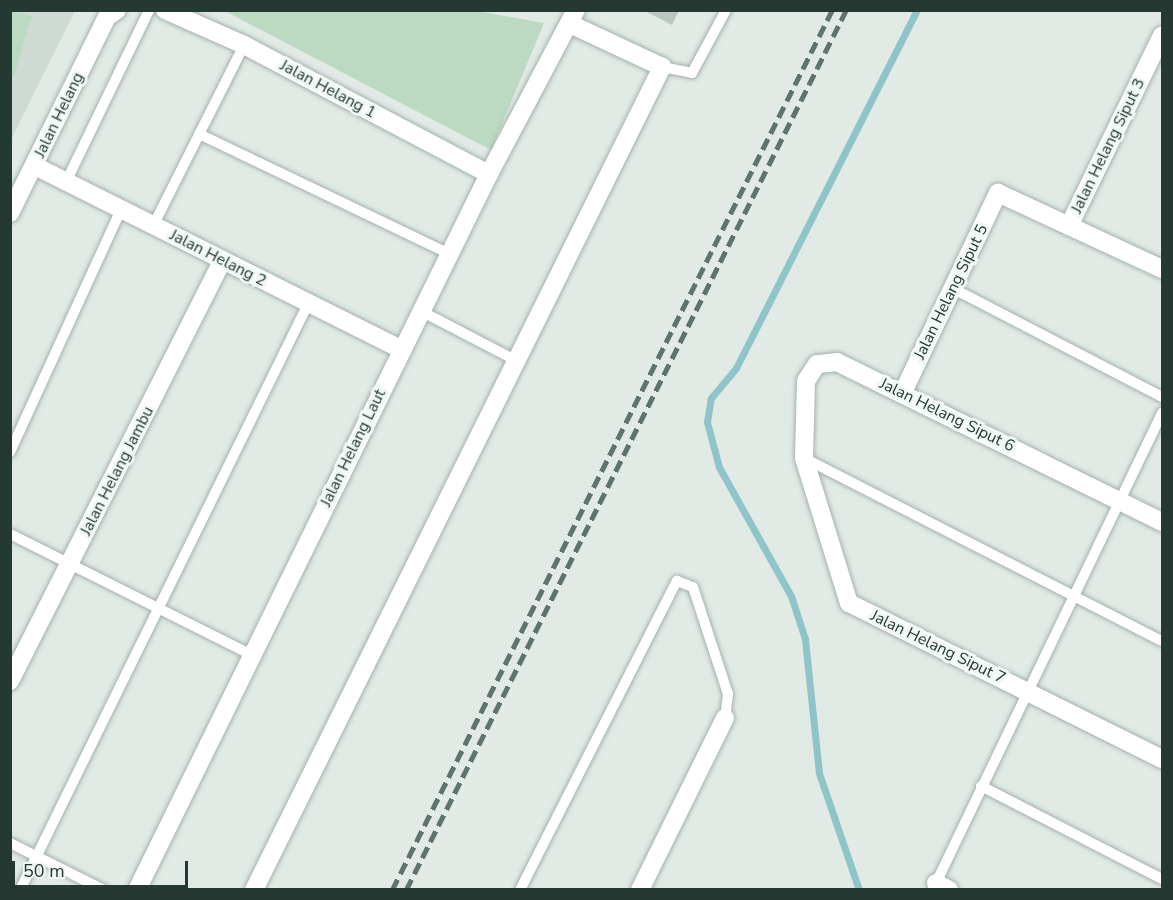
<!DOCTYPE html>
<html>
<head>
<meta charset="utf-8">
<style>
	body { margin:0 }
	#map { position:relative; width:1173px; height:900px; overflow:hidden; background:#e1eae5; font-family:"Nunito Sans",sans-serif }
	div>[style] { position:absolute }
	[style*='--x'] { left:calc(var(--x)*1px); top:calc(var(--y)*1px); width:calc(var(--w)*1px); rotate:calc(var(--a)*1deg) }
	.built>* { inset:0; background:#d0dad4 }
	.green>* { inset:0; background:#bcd9c2 }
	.stream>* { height:7px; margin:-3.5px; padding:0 3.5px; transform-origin:3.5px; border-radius:3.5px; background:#8fc5c9 }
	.building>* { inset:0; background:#bac7c1 }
	.roads { filter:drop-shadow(0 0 2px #a5b1ab) drop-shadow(0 0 2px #a5b1ab) }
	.service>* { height:10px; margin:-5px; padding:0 5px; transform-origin:5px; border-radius:5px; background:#fff }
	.minor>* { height:18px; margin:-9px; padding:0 9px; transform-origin:9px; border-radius:9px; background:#fff }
	.rail>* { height:4.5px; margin-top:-2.25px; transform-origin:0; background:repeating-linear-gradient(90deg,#5e746c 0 12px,transparent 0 18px) }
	span { translate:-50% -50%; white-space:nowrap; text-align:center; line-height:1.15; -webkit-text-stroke:6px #f1f7f4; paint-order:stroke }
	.street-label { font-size:16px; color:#243931 }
	.frame { position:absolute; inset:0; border:12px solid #243931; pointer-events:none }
	.scale { position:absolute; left:12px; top:861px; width:176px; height:27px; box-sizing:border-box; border:3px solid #243931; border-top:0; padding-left:8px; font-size:18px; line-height:21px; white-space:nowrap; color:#243931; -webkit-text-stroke:4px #f1f7f4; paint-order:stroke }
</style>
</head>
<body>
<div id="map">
	<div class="built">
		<div style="clip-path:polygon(11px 11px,75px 11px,11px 140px)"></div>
	</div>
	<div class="green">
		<div style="clip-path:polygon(471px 10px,544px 23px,491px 150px,225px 11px)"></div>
		<div style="clip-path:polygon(10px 11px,32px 16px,14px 76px,10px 75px)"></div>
	</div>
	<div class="stream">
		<div style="--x:859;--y:890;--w:124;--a:-108.9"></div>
		<div style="--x:819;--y:773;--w:135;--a:-96"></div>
		<div style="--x:805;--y:639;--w:45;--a:-108"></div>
		<div style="--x:791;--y:596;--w:148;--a:-119.2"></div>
		<div style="--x:719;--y:467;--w:47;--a:-104.9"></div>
		<div style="--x:707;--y:422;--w:24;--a:-81"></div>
		<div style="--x:711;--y:398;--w:39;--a:-50"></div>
		<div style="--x:736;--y:368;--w:401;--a:-63.2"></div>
	</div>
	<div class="building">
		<div style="clip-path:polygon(643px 10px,679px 10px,672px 25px)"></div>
	</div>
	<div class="roads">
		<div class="service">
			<div style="--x:662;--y:67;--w:31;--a:11"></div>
			<div style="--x:692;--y:73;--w:72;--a:-61.6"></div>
			<div style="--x:199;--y:134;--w:277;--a:25.6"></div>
			<div style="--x:66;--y:182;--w:191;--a:-64.2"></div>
			<div style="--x:153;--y:226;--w:203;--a:-63.3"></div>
			<div style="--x:954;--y:289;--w:234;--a:27.4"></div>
			<div style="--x:421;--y:311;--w:110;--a:27.5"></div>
			<div style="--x:10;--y:452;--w:266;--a:-65.4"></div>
			<div style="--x:804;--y:458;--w:402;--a:27.1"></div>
			<div style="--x:10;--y:534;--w:271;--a:26.6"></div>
			<div style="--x:981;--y:786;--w:203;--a:27.2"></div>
			<div style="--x:10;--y:843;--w:105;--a:26.6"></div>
			<div style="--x:936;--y:883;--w:522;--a:-64.32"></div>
			<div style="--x:20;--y:890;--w:653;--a:-63.83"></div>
			<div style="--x:520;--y:890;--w:347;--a:-63.1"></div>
			<div style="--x:677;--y:581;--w:17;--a:21"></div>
			<div style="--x:693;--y:587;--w:113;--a:71.9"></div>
			<div style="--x:728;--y:694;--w:24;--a:97"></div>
		</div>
		<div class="minor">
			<div style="--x:165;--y:10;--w:86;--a:23.9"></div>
			<div style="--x:244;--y:45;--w:277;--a:27.8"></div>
			<div style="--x:35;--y:166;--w:411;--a:26.6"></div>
			<div style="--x:10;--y:213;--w:219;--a:-63.7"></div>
			<div style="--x:107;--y:17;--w:12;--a:-35"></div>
			<div style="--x:1069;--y:226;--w:212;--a:-64"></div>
			<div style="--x:903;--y:392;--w:221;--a:-64.5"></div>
			<div style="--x:998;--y:193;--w:181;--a:24.9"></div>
			<div style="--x:1162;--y:522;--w:362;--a:-153.8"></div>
			<div style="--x:837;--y:362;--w:20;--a:174"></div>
			<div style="--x:817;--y:364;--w:20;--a:123"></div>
			<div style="--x:806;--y:381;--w:77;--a:91.5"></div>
			<div style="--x:804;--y:458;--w:152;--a:72.8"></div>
			<div style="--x:849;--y:603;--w:350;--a:26.5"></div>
			<div style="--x:10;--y:681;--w:470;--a:-63.2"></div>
			<div style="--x:936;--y:883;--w:15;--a:28"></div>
			<div style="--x:137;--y:890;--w:798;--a:-63.82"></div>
			<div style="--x:489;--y:174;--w:186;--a:-62.1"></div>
			<div style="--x:254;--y:890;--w:919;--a:-63.63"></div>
			<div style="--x:662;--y:67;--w:102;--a:-154.9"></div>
			<div style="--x:640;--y:890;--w:192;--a:-63.7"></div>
		</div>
	</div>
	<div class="rail">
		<div style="--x:392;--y:890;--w:984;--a:-63.43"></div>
		<div style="--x:406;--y:890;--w:984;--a:-63.43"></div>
	</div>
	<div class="street-label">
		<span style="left:328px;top:89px;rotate:28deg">Jalan Helang 1</span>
		<span style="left:59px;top:115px;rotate:-64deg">Jalan Helang</span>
		<span style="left:1108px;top:146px;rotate:-64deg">Jalan Helang Siput 3</span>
		<span style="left:218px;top:258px;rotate:27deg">Jalan Helang 2</span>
		<span style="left:951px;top:292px;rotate:-64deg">Jalan Helang Siput 5</span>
		<span style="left:947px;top:415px;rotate:26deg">Jalan Helang Siput 6</span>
		<span style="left:353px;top:448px;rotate:-64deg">Jalan Helang Laut</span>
		<span style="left:117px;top:471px;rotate:-63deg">Jalan Helang Jambu</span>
		<span style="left:938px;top:647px;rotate:26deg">Jalan Helang Siput 7</span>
	</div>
	<div class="frame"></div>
	<div class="scale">50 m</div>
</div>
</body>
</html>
